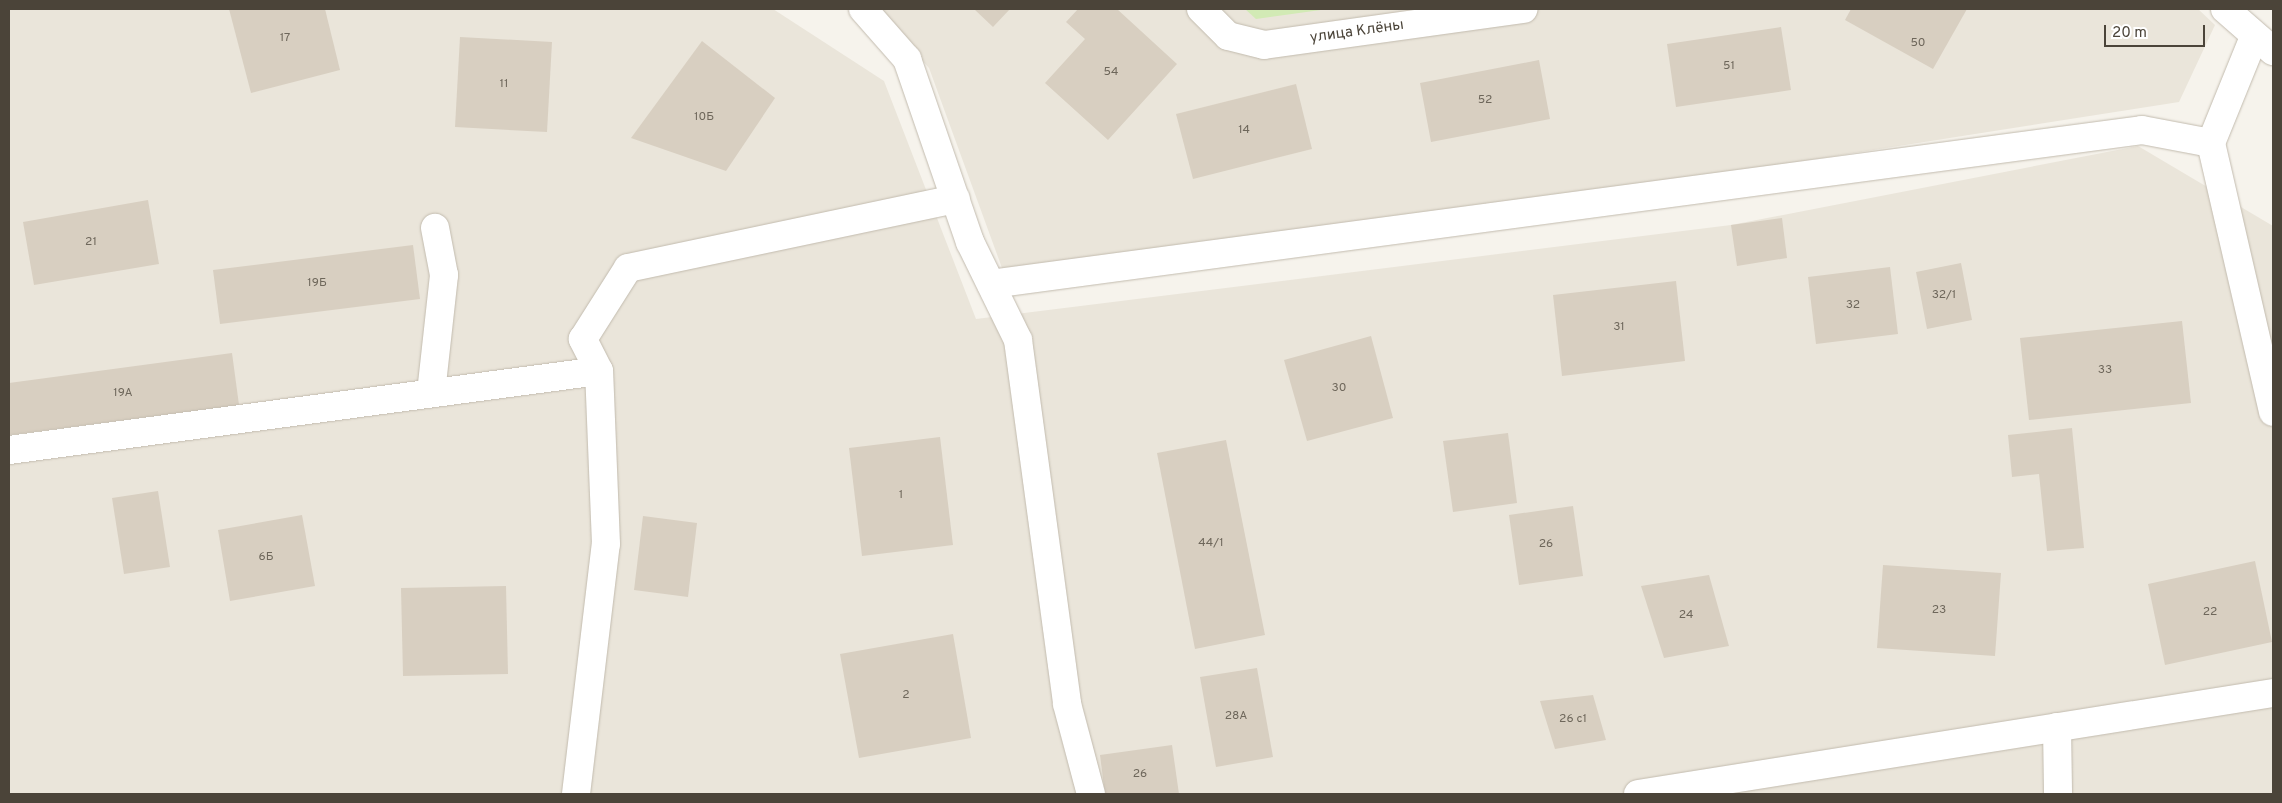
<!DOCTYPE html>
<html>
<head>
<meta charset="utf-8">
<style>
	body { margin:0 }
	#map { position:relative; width:2282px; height:803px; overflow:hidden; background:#f6f3ec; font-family:Overpass,sans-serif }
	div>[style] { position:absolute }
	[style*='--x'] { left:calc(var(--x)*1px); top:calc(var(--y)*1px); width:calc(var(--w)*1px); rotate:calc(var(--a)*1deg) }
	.residential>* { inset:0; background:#eae5da }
	.green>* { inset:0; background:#d2eab5 }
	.building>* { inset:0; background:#d8cfc1 }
	.roads { filter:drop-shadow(0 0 1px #c2bbae) drop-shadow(0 0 1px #c2bbae) }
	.minor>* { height:28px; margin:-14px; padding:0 14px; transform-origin:14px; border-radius:14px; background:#fff }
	span { translate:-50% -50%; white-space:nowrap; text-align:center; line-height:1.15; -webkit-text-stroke:4.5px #fff; paint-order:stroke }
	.number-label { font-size:12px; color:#6e675b }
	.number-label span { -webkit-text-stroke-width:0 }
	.street-label { font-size:15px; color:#4b4439 }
	.frame { position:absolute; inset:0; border:10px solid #4b4439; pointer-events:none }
	.scale { position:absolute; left:2104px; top:25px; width:101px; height:22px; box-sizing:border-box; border:2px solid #4b4439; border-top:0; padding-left:6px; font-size:15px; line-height:18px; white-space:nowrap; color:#4b4439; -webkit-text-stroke:4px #fff; paint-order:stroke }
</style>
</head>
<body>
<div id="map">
	<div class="residential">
		<div style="clip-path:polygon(9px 9px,773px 9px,884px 81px,976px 319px,1731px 225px,2138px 146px,2273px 226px,2273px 794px,9px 794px)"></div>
		<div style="clip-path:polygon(876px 9px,2198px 9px,2215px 25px,2179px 102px,1612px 191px,1002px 268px,929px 68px)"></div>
	</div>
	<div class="green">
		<div style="clip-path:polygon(1245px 9px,1328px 9px,1256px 19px)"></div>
	</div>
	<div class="building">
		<div style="clip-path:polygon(229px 9px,325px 9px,340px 70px,251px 93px)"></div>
		<div style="clip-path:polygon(974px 9px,1010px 9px,993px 27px)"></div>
		<div style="clip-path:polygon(1078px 9px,1117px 9px,1177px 64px,1108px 140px,1045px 83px,1085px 39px,1066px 22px)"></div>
		<div style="clip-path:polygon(1851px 9px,1967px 9px,1933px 69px,1845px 20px)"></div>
		<div style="clip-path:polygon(1781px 27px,1791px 90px,1676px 107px,1667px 44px)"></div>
		<div style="clip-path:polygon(460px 37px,552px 42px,547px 132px,455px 127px)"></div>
		<div style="clip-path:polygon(702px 41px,775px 98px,726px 171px,631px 138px)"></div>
		<div style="clip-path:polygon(1539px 60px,1550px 119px,1431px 142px,1420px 83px)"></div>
		<div style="clip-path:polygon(1296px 84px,1312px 149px,1193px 179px,1176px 114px)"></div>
		<div style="clip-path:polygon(148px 200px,159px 264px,34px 285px,23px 222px)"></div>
		<div style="clip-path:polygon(1782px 218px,1787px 258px,1737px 266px,1731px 225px)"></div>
		<div style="clip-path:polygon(413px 245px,420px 299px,220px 324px,213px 270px)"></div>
		<div style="clip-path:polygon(1961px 263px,1972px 320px,1927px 329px,1916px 272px)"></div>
		<div style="clip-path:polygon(1890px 267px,1898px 334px,1816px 344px,1808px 277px)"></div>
		<div style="clip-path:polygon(1676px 281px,1685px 361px,1562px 376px,1553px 295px)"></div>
		<div style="clip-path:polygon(2182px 321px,2191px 403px,2029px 420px,2020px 338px)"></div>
		<div style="clip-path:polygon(1371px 336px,1393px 418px,1307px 441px,1284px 360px)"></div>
		<div style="clip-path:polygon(232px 353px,239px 405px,9px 435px,9px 383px)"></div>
		<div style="clip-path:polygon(2072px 428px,2084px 548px,2047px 551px,2039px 474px,2012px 477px,2008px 435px)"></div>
		<div style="clip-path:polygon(1508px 433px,1517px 503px,1453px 512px,1443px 441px)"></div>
		<div style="clip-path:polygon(940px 437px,953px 545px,862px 556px,849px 448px)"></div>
		<div style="clip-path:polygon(1226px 440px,1265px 635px,1195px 649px,1157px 453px)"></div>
		<div style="clip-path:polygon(158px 491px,170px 567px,124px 574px,112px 498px)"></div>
		<div style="clip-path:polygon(1573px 506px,1583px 576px,1519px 585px,1509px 515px)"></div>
		<div style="clip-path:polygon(302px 515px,315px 586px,230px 601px,218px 530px)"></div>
		<div style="clip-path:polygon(643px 516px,697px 523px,688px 597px,634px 590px)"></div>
		<div style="clip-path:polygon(2255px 561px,2272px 642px,2165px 665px,2148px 584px)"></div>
		<div style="clip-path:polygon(1883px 565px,2001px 573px,1995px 656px,1877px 648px)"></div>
		<div style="clip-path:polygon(1709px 575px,1729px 646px,1664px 658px,1641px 586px)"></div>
		<div style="clip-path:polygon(506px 586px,508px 674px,403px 676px,401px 588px)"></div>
		<div style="clip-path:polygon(953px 634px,971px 738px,859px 758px,840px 654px)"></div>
		<div style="clip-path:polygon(1257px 668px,1273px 757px,1216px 767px,1200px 677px)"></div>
		<div style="clip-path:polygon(1593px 695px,1606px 740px,1555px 749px,1540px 701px)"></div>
		<div style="clip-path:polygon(1172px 745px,1179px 794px,1105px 794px,1100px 755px)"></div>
	</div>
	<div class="roads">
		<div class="minor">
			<div style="--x:863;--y:9;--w:67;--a:48.7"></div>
			<div style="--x:907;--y:59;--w:194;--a:71"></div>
			<div style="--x:970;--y:242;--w:109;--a:63.9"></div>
			<div style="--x:1018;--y:340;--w:367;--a:82.3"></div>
			<div style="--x:1067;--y:704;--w:93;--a:75.1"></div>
			<div style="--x:1201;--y:9;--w:38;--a:45"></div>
			<div style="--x:1228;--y:36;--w:37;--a:14"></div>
			<div style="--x:1264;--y:45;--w:262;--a:-7.9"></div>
			<div style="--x:2225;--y:9;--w:64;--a:41.2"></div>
			<div style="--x:2211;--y:143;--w:114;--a:-67.9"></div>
			<div style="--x:991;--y:284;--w:1161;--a:-7.62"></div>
			<div style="--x:2142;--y:130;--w:70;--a:10.7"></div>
			<div style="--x:2211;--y:143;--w:276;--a:77"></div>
			<div style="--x:431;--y:393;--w:119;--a:-83.7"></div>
			<div style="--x:444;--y:275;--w:48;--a:-100.8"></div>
			<div style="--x:9;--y:450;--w:595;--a:-7.63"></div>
			<div style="--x:2057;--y:727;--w:67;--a:89.1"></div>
			<div style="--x:576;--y:794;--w:252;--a:-83.2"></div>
			<div style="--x:606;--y:544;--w:173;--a:-92.3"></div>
			<div style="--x:599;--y:371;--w:36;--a:-117"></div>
			<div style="--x:583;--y:339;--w:84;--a:-57.6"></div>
			<div style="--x:628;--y:268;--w:335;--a:-11.9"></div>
			<div style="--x:1638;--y:794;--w:643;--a:-9.04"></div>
		</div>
	</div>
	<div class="number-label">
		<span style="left:285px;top:39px">17</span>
		<span style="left:1918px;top:44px">50</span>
		<span style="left:1729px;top:67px">51</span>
		<span style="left:1111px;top:73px">54</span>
		<span style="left:504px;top:85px">11</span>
		<span style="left:1485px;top:101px">52</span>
		<span style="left:704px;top:118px">10Б</span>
		<span style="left:1244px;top:131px">14</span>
		<span style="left:91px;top:243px">21</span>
		<span style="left:317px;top:284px">19Б</span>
		<span style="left:1944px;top:296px">32/1</span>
		<span style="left:1853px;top:306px">32</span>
		<span style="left:1619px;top:328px">31</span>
		<span style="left:2105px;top:371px">33</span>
		<span style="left:1339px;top:389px">30</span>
		<span style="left:123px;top:394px">19А</span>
		<span style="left:901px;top:496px">1</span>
		<span style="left:1211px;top:544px">44/1</span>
		<span style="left:1546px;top:545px">26</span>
		<span style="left:266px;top:558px">6Б</span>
		<span style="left:1939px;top:611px">23</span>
		<span style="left:2210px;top:613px">22</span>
		<span style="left:1686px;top:616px">24</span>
		<span style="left:906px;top:696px">2</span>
		<span style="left:1236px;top:717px">28А</span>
		<span style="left:1573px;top:720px">26 с1</span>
		<span style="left:1140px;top:775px">26</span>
	</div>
	<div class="street-label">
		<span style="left:1357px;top:32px;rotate:-8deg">улица Клёны</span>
	</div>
	<div class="frame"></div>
	<div class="scale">20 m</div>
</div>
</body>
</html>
